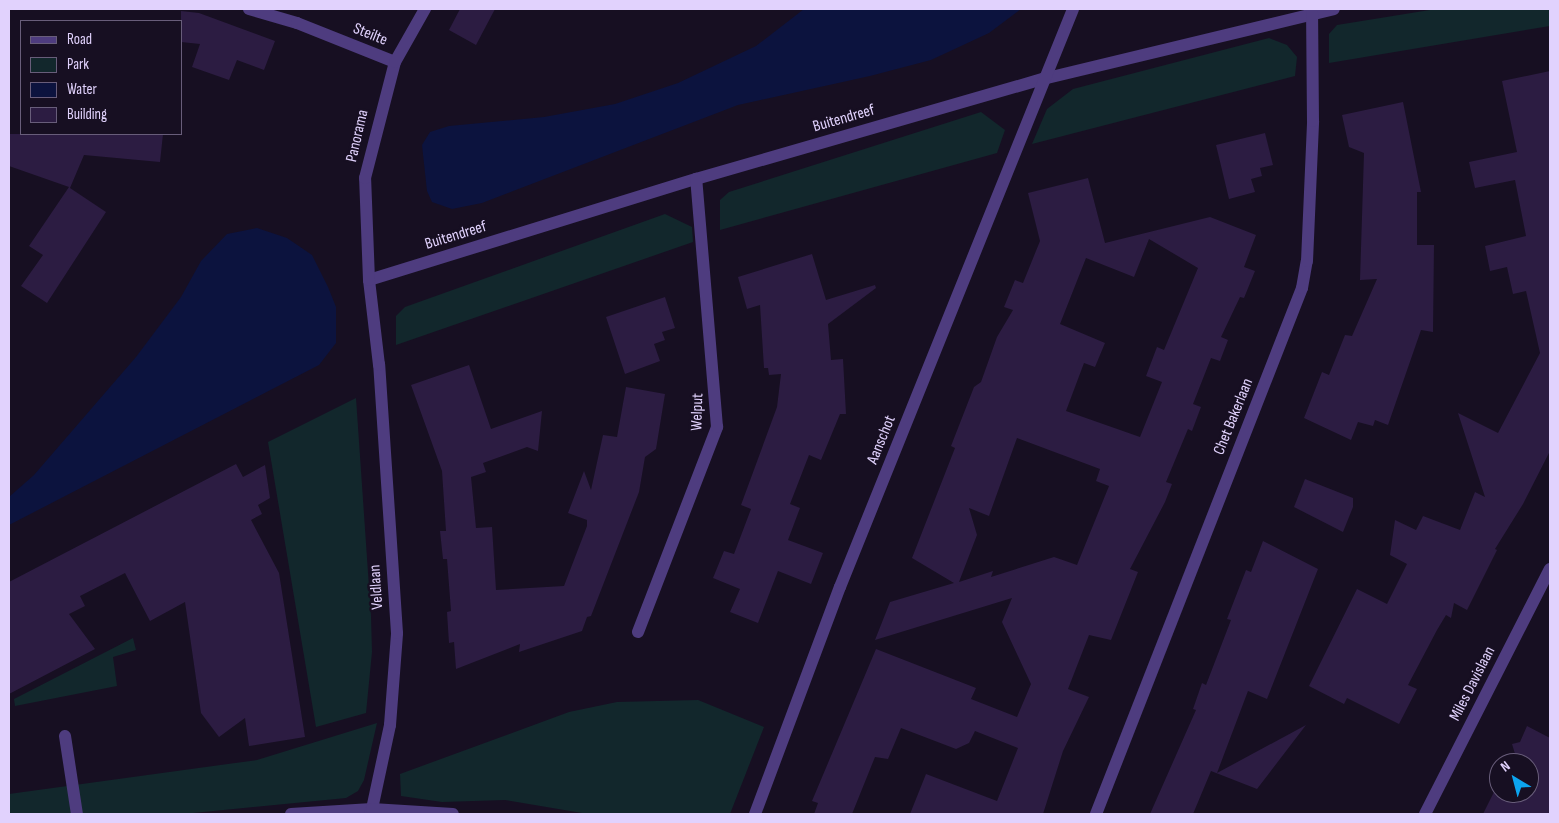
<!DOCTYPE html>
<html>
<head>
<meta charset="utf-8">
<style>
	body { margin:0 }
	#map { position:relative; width:1559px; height:823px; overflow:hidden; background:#170f22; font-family:"Sofia Sans Condensed",sans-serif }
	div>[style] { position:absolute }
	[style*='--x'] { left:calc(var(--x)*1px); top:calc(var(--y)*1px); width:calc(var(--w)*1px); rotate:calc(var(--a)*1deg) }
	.green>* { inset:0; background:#12272c }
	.water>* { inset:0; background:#0c133e }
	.building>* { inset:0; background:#2c1c42 }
	.lane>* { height:12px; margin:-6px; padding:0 6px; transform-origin:6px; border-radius:6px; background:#4e3c7f }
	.street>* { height:12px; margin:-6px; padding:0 6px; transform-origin:6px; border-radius:6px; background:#4e3c7f }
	span { translate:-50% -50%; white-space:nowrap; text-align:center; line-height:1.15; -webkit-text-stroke:5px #170f22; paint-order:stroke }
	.street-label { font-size:16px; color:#e1d2fd }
	.frame { position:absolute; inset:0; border:10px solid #e1d2fd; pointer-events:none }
	.legend { position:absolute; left:20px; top:20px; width:162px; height:115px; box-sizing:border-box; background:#170f22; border:1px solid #685d7a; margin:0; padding:6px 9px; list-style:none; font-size:15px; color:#e1d2fd }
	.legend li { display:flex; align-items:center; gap:10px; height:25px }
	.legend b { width:25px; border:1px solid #685d7a }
	.north { position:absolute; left:1489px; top:753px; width:50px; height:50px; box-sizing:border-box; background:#170f22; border:1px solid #685d7a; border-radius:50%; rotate:323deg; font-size:14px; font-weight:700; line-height:20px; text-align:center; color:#e1d2fd }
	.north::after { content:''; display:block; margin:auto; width:18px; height:22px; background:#0ca4ef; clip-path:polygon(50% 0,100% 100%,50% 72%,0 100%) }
</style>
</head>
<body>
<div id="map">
	<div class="green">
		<div style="clip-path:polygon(1436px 9px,1550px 9px,1550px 26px,1329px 63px,1329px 34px,1337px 25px)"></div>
		<div style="clip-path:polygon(1269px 38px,1287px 45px,1297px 57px,1295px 76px,1032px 144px,1047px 109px,1073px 89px)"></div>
		<div style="clip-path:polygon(981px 112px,1005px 130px,997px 153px,720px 230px,720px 200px,729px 192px)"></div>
		<div style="clip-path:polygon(665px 214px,692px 227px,693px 242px,396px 345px,396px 316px,405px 307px)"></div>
		<div style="clip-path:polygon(356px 398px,371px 616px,372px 652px,366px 713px,316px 727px,268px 442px)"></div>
		<div style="clip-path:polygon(133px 638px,136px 650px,113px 657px,117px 686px,15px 706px,14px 699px)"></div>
		<div style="clip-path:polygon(698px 700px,764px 727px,730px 814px,588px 814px,505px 800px,442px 802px,401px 796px,400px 774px,569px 712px,617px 702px)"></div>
		<div style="clip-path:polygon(377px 723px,364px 780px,358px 791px,346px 798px,183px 814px,9px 814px,9px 794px,257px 760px)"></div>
	</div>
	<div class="water">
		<div style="clip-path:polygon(804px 9px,1021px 9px,989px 33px,931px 60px,870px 76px,738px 105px,482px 203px,452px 209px,432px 202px,427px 191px,422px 145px,430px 132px,449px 126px,544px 117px,615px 104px,678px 83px,756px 46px)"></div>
		<div style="clip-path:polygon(257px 228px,287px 238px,312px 255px,328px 287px,336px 307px,336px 343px,319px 365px,9px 525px,9px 497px,34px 475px,136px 357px,181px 297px,201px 261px,227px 234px)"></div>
	</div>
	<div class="building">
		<div style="clip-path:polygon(460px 9px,495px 9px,476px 45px,449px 30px)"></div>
		<div style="clip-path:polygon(181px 11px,199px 13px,275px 41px,264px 70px,237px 60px,229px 80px,192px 67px,200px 44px,181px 42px)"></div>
		<div style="clip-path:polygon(1550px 71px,1550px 451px,1523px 504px,1495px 549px,1497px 550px,1467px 610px,1454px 603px,1451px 618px,1446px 615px,1437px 630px,1408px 685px,1417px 689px,1399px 724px,1347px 698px,1344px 704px,1309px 686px,1357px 589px,1387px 604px,1407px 564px,1390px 555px,1395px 520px,1416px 530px,1423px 516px,1460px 530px,1475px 492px,1485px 497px,1458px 413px,1498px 433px,1540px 353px,1526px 291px,1513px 294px,1507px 267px,1490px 271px,1485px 246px,1526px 236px,1515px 180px,1475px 188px,1469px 162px,1517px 152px,1502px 81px)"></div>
		<div style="clip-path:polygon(1403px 102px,1421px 192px,1417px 192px,1417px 245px,1434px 245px,1433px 332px,1421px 330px,1388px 425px,1375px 420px,1373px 426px,1358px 422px,1351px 440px,1304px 418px,1322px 372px,1329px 375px,1345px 335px,1352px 336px,1377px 279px,1360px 280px,1364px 153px,1349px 147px,1342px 115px)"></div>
		<div style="clip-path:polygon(1265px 133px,1273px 165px,1260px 168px,1262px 176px,1251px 179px,1255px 192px,1229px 199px,1216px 145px)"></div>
		<div style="clip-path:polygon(9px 134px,163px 134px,160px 162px,84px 155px,70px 188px,106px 212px,47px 303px,21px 286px,43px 255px,29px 246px,69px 187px,9px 166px)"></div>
		<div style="clip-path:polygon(evenodd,1088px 178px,1105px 243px,1210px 217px,1256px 235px,1244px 267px,1255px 271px,1244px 298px,1240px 297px,1221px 337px,1228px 340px,1220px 361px,1211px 358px,1193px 404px,1201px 407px,1192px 431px,1188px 429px,1166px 482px,1172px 484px,1165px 502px,1130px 569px,1138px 572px,1111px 640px,1089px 635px,1068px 689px,1089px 697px,1063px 751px,1043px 814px,910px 814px,926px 774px,997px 801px,1018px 748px,975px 731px,969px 743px,956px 749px,901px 728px,888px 759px,875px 757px,852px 814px,814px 814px,818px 803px,812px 801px,876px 649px,976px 688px,971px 699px,1017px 717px,1031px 684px,1002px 622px,1012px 598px,875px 640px,890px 602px,954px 583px,912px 558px,955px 448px,951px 446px,974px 387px,981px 382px,997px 337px,1013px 310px,1004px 307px,1015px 280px,1023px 283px,1040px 241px,1028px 193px,1088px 178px,1149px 239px,1198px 268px,1164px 350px,1157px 347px,1146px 376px,1162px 382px,1140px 437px,1066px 411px,1084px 363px,1095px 367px,1105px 343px,1060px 324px,1086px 258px,1134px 277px,1149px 239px,1088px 178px,1017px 438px,1100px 469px,1096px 481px,1109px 486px,1077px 565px,1054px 557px,991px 577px,993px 571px,959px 582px,977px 535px,969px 508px,989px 516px,1017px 438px)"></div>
		<div style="clip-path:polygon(812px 254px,826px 300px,875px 285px,876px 288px,828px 324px,831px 360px,843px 359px,846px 414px,840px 414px,821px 460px,809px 455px,790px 504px,800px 508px,788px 540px,823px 553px,811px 584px,778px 571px,758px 623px,730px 612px,740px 589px,713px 578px,724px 551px,734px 554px,751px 509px,741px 505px,777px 407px,781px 374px,769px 375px,768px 368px,764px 368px,760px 305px,747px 309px,738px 277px)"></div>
		<div style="clip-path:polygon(665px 297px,675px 328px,662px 332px,665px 340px,654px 344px,660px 361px,625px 374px,606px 317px)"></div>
		<div style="clip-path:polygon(469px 365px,491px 429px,542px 411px,538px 451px,527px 447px,483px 463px,486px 472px,471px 477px,476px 528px,492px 527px,496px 590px,564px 586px,587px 526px,587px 520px,568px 513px,584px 471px,591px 490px,603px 435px,617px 437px,626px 387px,665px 394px,656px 449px,645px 457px,639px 492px,591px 616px,587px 617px,582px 631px,519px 652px,520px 644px,456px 669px,454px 642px,449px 643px,448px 628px,447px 612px,451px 611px,447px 559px,443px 559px,440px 531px,446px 531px,442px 471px,411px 385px)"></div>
		<div style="clip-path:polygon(236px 464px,243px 477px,265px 465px,270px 498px,258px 505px,262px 514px,251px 520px,279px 573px,305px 737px,249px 746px,245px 718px,219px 737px,201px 713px,185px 602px,150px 621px,125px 573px,80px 596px,85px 606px,69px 614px,95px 649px,9px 694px,9px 582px)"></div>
		<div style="clip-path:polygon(1305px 479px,1353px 498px,1353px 507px,1343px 532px,1294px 507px)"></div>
		<div style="clip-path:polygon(1263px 541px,1318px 569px,1267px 699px,1248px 691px,1217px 773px,1306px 725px,1257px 789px,1211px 771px,1193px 814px,1150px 814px,1196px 710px,1193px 709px,1202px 683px,1206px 685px,1231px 620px,1227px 619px,1246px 570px,1251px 572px)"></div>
		<div style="clip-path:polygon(1527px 726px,1550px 738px,1550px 814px,1483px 814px,1499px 782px,1499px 793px,1529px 793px,1529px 763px,1503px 762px,1516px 757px,1512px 744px,1520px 742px)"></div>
	</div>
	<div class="lane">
		<div style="--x:65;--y:736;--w:79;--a:81.3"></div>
	</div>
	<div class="street">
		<div style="--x:249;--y:9;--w:50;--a:16.3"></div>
		<div style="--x:297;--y:23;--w:105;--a:21.7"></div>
		<div style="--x:369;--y:280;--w:342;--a:-17.2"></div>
		<div style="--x:696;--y:179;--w:361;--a:-16.1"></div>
		<div style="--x:1043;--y:79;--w:299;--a:-13.5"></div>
		<div style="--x:638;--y:632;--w:220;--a:-68.9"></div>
		<div style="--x:717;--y:427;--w:249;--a:-94.8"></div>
		<div style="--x:291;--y:814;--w:81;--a:-3.5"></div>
		<div style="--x:372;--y:809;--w:86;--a:-77.9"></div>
		<div style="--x:390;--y:725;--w:92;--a:-85.6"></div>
		<div style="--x:397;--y:633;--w:269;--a:-93.8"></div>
		<div style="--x:379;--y:365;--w:86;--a:-96.7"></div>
		<div style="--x:369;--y:280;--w:102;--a:-92.2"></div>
		<div style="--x:365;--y:178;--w:120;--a:-75.5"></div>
		<div style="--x:395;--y:62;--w:61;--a:-60.5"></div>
		<div style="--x:370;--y:814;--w:5;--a:-68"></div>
		<div style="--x:372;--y:809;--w:81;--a:3.5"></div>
		<div style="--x:755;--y:814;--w:242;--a:-69.5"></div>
		<div style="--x:840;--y:587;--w:623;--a:-68.04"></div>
		<div style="--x:1096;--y:814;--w:565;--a:-68.61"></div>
		<div style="--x:1302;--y:288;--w:27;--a:-80"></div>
		<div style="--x:1307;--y:261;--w:140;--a:-87.5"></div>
		<div style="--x:1313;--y:121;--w:107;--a:-90.5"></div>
		<div style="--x:1425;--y:814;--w:275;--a:-63"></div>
	</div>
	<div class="street-label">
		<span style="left:370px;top:35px;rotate:22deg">Steilte</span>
		<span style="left:844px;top:119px;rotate:-16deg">Buitendreef</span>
		<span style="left:358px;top:136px;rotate:-77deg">Panorama</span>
		<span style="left:456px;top:236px;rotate:-17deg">Buitendreef</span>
		<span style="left:698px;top:412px;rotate:-88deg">Welput</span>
		<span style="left:1234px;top:417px;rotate:-68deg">Chet Bakerlaan</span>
		<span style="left:882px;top:440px;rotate:-68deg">Aanschot</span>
		<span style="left:377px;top:587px;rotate:-94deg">Veldlaan</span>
		<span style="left:1473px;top:684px;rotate:-63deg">Miles Davislaan</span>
	</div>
	<div class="frame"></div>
	<ul class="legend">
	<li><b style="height:6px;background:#4e3c7f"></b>Road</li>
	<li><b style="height:14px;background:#12272c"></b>Park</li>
	<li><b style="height:14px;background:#0c133e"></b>Water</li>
	<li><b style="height:14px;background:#2c1c42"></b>Building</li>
	</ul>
	<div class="north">N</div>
</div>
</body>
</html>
